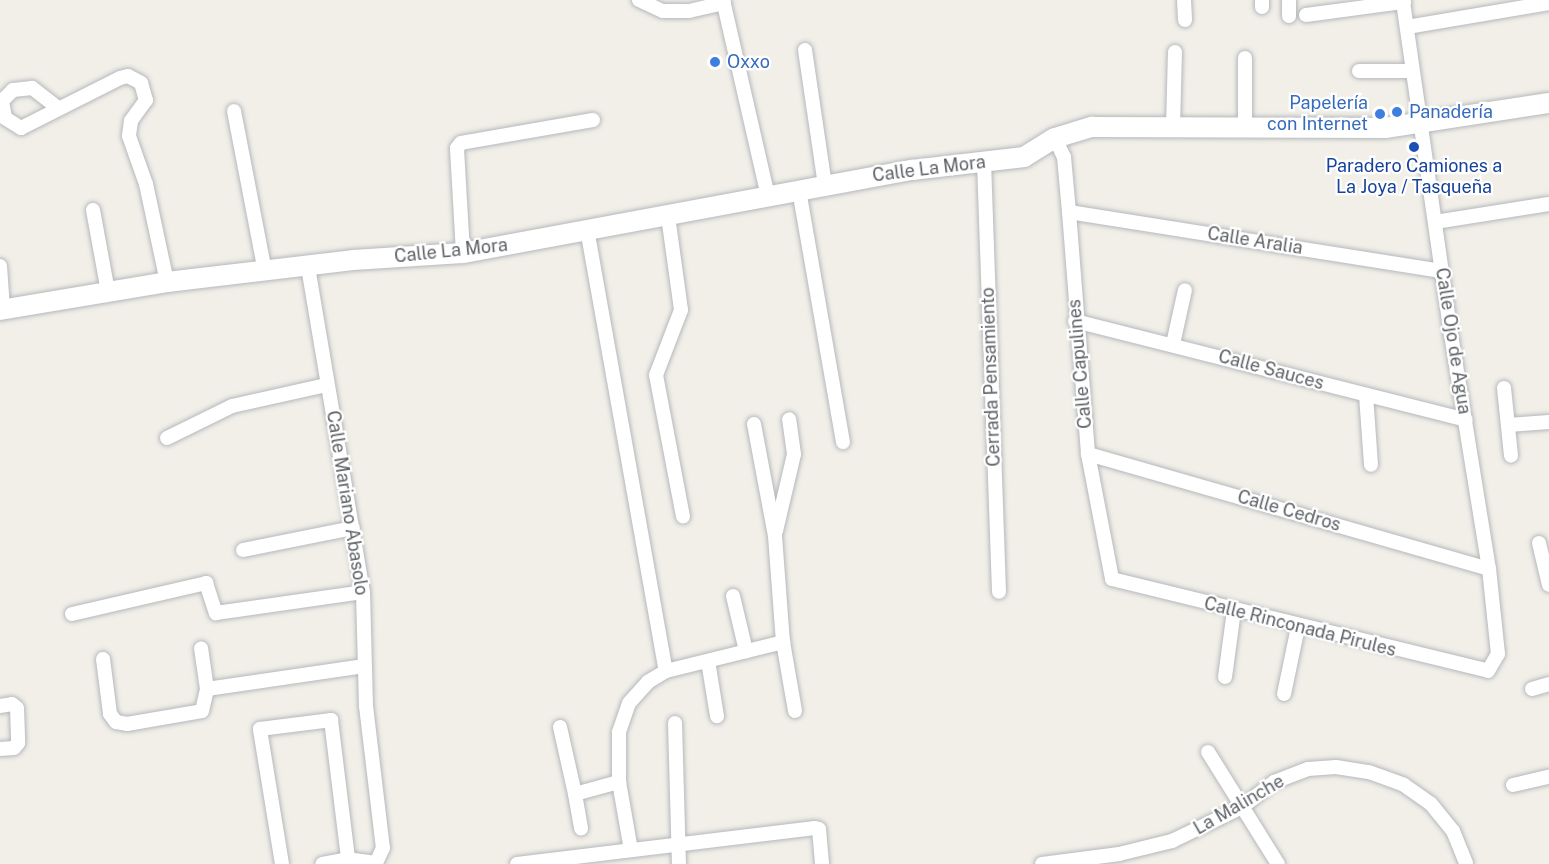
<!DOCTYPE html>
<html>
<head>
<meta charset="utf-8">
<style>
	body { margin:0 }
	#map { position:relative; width:1549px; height:864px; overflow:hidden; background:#f1efe8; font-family:"Public Sans",sans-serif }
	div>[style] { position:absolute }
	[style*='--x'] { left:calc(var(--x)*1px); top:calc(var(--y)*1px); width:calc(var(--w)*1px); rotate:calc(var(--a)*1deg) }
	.roads { filter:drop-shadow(0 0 2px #b5b8bc) drop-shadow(0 0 2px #b5b8bc) }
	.street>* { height:14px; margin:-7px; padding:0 7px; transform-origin:7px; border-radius:7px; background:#fff }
	.secondary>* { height:20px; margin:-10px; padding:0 10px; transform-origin:10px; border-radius:10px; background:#fff }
	.dots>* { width:16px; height:16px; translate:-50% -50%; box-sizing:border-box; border:3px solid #fff; border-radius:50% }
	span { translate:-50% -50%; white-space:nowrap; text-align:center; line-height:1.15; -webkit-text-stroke:4.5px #fff; paint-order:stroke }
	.shop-label { font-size:18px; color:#366cbe }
	.left { translate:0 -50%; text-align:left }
	.right { translate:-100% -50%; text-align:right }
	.transit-label { font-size:18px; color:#164399 }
	.street-label { font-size:18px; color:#5f6368 }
</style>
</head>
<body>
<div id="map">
	<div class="roads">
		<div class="street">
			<div style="--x:639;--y:0;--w:26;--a:25"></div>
			<div style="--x:663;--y:11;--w:26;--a:0"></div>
			<div style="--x:689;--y:11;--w:36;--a:-13"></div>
			<div style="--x:723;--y:0;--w:202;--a:77.1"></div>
			<div style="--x:1184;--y:0;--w:20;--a:87"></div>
			<div style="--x:1262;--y:0;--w:7;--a:90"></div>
			<div style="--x:1306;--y:15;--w:99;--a:-7.6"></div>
			<div style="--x:1289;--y:16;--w:16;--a:-90"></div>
			<div style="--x:1407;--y:27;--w:144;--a:-9.6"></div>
			<div style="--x:805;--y:50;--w:136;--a:81.6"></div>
			<div style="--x:1359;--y:71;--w:53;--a:0"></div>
			<div style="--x:58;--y:108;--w:33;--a:-142"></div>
			<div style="--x:32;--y:88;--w:19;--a:174"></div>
			<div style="--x:13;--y:90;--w:16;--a:135"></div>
			<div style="--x:2;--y:101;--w:17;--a:80"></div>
			<div style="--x:5;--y:118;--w:19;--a:32"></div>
			<div style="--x:21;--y:128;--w:111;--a:-26.8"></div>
			<div style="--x:120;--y:78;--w:8;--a:-14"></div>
			<div style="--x:128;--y:76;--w:15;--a:28"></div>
			<div style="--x:141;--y:83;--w:18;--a:74"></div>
			<div style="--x:146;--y:100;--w:26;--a:126"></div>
			<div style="--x:131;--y:121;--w:15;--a:98"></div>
			<div style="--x:129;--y:136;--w:51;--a:70.5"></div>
			<div style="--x:146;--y:184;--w:100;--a:77.9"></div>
			<div style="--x:234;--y:111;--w:164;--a:79.1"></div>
			<div style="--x:1173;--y:127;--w:75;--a:-88.5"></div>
			<div style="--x:1245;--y:127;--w:69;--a:-90"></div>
			<div style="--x:1055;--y:138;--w:21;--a:65"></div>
			<div style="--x:1064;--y:157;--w:55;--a:84.8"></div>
			<div style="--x:1069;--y:212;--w:243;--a:85.5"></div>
			<div style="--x:1088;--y:454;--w:127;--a:79.1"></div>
			<div style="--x:1112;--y:579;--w:387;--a:13.7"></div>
			<div style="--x:1488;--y:671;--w:20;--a:-60"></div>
			<div style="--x:1498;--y:654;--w:85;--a:-96"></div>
			<div style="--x:1489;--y:569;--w:237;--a:-99.2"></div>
			<div style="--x:1451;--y:335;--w:338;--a:-98.2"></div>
			<div style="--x:984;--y:162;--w:430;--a:88"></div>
			<div style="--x:799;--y:190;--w:256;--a:80.1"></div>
			<div style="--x:93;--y:210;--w:83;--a:79.6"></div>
			<div style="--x:1069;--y:212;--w:377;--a:9"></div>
			<div style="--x:668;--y:216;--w:95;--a:82.1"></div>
			<div style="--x:681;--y:310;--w:70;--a:111"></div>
			<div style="--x:656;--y:375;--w:144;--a:79.2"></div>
			<div style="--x:1435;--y:222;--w:115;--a:-9"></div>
			<div style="--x:587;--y:229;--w:449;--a:79.9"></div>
			<div style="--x:666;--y:671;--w:21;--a:149"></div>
			<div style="--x:648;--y:682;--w:28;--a:132"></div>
			<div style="--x:629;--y:703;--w:31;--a:109"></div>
			<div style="--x:619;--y:732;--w:50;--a:90"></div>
			<div style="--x:619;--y:782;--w:69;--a:80"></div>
			<div style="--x:463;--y:253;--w:105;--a:-93.3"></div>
			<div style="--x:457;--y:148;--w:6;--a:-51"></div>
			<div style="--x:461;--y:143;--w:134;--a:-9.9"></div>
			<div style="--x:0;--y:266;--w:43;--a:86"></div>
			<div style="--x:308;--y:267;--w:330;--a:80.4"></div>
			<div style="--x:363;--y:592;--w:114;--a:88.5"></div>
			<div style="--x:366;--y:706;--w:143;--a:83.2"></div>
			<div style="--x:383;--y:848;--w:17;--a:115"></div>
			<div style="--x:376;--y:863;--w:28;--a:-172"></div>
			<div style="--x:348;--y:859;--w:26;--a:169"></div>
			<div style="--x:1075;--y:321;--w:403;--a:14.2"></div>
			<div style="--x:1173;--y:344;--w:55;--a:-77.5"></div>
			<div style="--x:1504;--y:388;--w:68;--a:84.1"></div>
			<div style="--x:1366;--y:395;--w:70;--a:85.9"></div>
			<div style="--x:754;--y:424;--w:114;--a:79.4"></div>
			<div style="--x:775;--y:536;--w:106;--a:85.7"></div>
			<div style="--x:783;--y:642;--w:70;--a:80.1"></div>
			<div style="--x:1508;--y:425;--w:41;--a:-4.2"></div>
			<div style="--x:167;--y:438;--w:72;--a:-26.2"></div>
			<div style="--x:232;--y:406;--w:96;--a:-12.6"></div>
			<div style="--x:1088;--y:454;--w:417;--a:16"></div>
			<div style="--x:776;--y:531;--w:79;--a:-76.8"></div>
			<div style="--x:794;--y:454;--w:35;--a:-98"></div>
			<div style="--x:1539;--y:543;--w:43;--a:76.6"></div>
			<div style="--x:243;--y:550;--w:112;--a:-11.3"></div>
			<div style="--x:733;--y:596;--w:57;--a:76.7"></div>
			<div style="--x:72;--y:614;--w:138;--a:-13"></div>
			<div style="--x:206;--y:583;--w:32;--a:72"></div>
			<div style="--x:216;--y:613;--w:148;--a:-8.1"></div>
			<div style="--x:103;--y:659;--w:55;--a:82.7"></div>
			<div style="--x:110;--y:714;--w:10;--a:53"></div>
			<div style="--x:116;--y:722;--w:11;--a:10"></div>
			<div style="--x:127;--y:724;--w:76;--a:-9.8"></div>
			<div style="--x:202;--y:711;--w:23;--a:-77"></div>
			<div style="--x:207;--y:689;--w:41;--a:-98.3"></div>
			<div style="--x:708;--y:661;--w:56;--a:80.7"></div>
			<div style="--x:666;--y:671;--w:121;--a:-13.9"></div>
			<div style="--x:1225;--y:677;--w:68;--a:-82.3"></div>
			<div style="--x:207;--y:689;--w:159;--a:-8.3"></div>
			<div style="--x:1532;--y:689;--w:18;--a:-16"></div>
			<div style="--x:1284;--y:694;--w:68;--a:-78.2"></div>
			<div style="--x:0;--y:706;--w:12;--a:-9"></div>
			<div style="--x:12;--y:704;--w:6;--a:39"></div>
			<div style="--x:17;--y:708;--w:35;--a:88"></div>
			<div style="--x:18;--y:743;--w:6;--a:129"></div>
			<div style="--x:14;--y:748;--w:14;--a:176"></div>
			<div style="--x:675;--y:723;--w:141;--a:88.4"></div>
			<div style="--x:560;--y:727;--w:69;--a:77.4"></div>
			<div style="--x:575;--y:794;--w:46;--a:-15.3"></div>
			<div style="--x:1208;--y:752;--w:132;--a:58"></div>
			<div style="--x:1513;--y:785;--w:37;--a:-13"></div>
			<div style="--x:575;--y:794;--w:35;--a:80"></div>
			<div style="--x:282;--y:864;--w:137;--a:-99.3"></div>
			<div style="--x:260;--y:729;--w:72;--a:-7.2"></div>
			<div style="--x:331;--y:720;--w:140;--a:83"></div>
			<div style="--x:517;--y:864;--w:300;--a:-6.9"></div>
			<div style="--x:815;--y:828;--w:4;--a:14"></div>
			<div style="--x:819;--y:829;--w:35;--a:85"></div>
			<div style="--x:1042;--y:864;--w:78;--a:-7.4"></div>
			<div style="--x:1119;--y:854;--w:55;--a:-13.8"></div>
			<div style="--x:1172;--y:841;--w:78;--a:-25.9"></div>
			<div style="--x:1242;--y:807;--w:41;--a:-38"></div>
			<div style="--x:1274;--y:782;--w:36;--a:-21"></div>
			<div style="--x:1308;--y:769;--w:28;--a:-4"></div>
			<div style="--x:1336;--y:767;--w:33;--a:9"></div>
			<div style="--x:1369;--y:772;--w:37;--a:20"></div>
			<div style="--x:1404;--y:785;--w:33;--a:35"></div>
			<div style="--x:1431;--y:804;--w:35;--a:51"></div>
			<div style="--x:1453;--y:831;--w:35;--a:68"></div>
		</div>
		<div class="secondary">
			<div style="--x:0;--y:310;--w:169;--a:-9.5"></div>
			<div style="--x:167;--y:282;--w:187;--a:-6.7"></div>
			<div style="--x:353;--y:260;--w:110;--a:-3.6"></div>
			<div style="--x:463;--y:253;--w:457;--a:-10.5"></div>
			<div style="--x:912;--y:170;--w:113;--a:-6.6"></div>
			<div style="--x:1024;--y:157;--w:36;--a:-32"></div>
			<div style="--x:1055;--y:138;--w:39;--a:-17"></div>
			<div style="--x:1092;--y:127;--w:293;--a:0.2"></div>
			<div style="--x:1385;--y:128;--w:166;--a:-8.7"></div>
		</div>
	</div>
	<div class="dots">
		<div style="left:715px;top:62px;background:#3f7fe0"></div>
		<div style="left:1397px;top:112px;background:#3f7fe0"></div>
		<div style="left:1380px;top:114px;background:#3f7fe0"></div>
		<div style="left:1414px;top:147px;background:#1a4fb4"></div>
	</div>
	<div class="shop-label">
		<span class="left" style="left:727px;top:62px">Oxxo</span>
		<span class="right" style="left:1368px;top:114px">Papelería<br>con Internet</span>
		<span class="left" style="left:1409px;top:112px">Panadería</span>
	</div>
	<div class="transit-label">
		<span style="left:1414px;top:177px">Paradero Camiones a<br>La Joya / Tasqueña</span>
	</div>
	<div class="street-label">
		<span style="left:929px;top:169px;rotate:-7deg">Calle La Mora</span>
		<span style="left:1255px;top:241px;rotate:9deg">Calle Aralia</span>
		<span style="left:451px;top:251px;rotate:-6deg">Calle La Mora</span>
		<span style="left:1453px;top:341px;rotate:81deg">Calle Ojo de Agua</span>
		<span style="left:1080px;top:364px;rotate:-95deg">Calle Capulines</span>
		<span style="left:1271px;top:370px;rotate:15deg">Calle Sauces</span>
		<span style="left:991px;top:377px;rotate:-92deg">Cerrada Pensamiento</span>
		<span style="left:347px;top:503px;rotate:81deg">Calle Mariano Abasolo</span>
		<span style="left:1289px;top:511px;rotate:16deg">Calle Cedros</span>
		<span style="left:1300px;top:627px;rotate:14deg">Calle Rinconada Pirules</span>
		<span style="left:1239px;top:805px;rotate:-30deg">La Malinche</span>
	</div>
</div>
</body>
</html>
